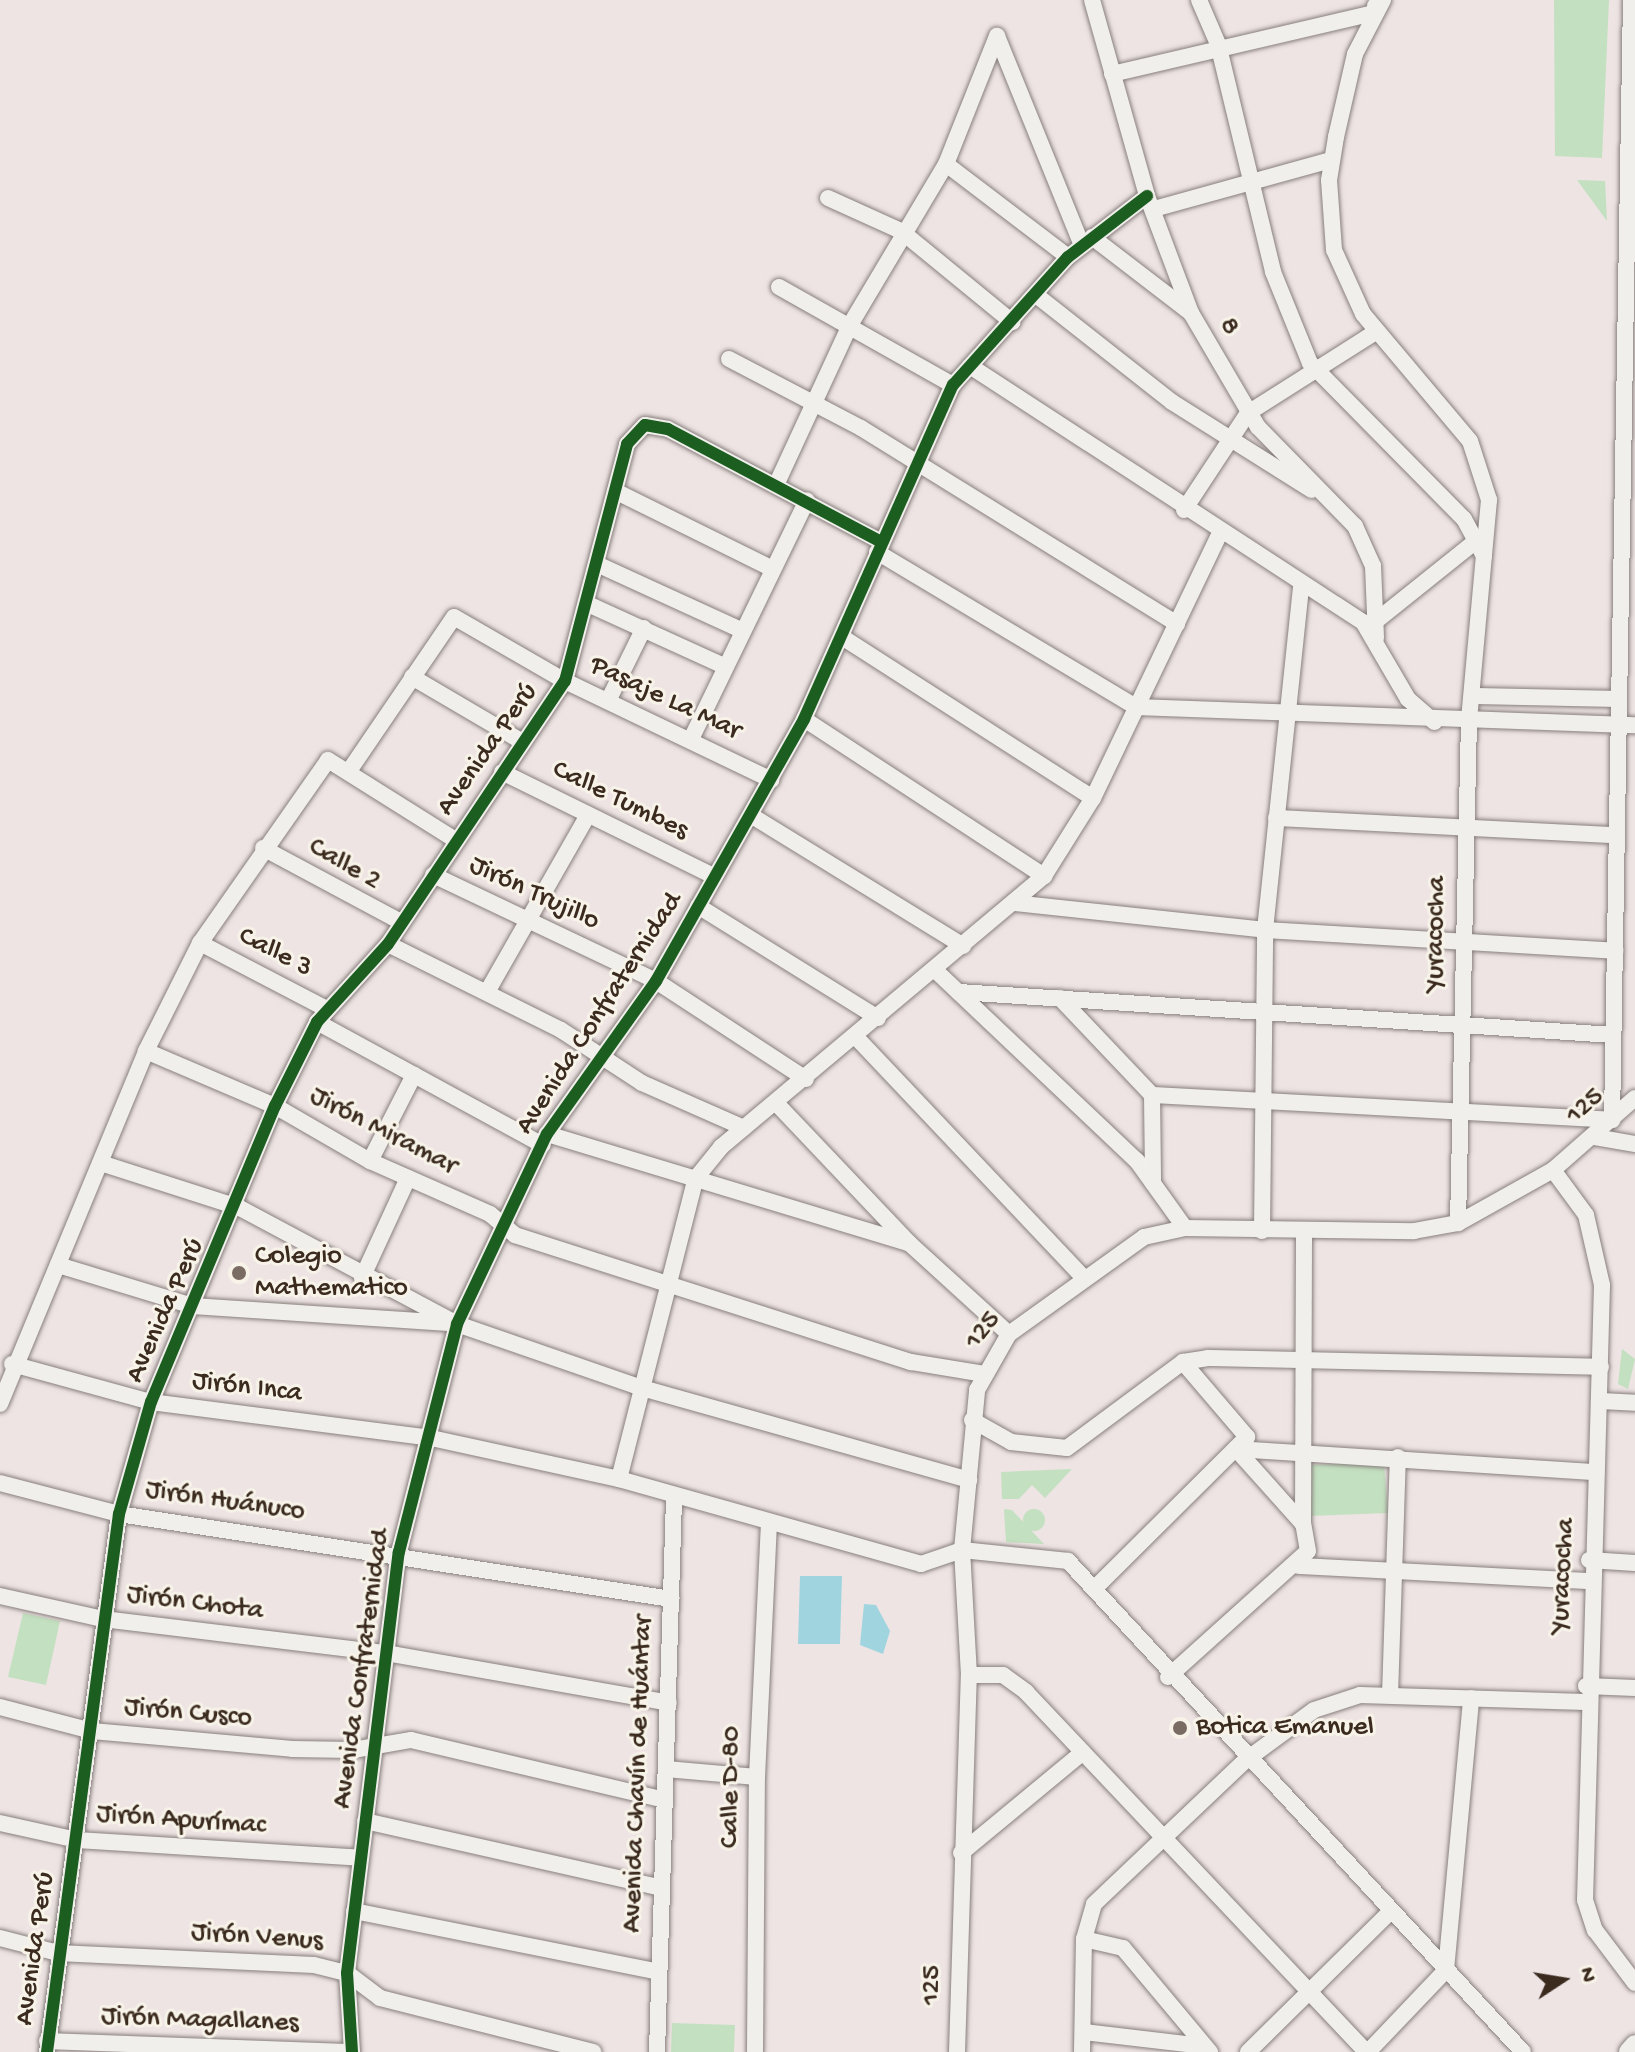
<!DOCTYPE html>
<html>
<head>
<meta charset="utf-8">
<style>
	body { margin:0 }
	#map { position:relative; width:1635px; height:2052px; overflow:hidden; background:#eee4e4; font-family:"Gochi Hand",sans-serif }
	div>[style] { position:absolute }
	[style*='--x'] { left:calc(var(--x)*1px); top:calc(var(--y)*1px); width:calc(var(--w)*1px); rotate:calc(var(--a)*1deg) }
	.green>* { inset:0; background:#c3e0c0 }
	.round { border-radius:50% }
	.water>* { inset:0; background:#a0d5df }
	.roads { filter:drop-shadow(0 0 2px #877f7c) drop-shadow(0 0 2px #877f7c) }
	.minor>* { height:16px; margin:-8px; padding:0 8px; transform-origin:8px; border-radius:8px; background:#f1efec }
	.major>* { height:20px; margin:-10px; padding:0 10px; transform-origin:10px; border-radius:10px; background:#f1efec }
	.cycleway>* { height:12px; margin:-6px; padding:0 6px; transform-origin:6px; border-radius:6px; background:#1b5e20 }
	.dots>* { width:22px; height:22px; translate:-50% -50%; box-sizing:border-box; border:4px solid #f7f3e8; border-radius:50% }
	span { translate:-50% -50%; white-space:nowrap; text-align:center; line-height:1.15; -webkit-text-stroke:6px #f7f3e8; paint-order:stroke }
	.street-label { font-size:28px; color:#3b2a1e }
	.poi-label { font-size:28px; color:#3b2a1e }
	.left { translate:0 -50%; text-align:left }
	.north { position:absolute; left:1523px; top:1940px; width:80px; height:80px; -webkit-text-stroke:6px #f7f3e8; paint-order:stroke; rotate:78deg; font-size:22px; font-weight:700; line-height:32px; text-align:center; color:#3b2a1e }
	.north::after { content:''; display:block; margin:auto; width:28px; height:36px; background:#3b2a1e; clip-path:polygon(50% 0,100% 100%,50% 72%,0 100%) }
</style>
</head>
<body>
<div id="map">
	<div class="green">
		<div style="clip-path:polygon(1554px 0,1609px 0,1602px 158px,1555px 156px)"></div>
		<div style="clip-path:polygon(1577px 180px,1605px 181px,1607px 221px)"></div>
		<div style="clip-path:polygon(1622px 1349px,1635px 1359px,1628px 1389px,1618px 1384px)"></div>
		<div style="clip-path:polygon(1384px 1463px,1388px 1513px,1309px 1516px,1306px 1465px)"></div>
		<div style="clip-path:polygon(1072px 1469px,1045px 1498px,1032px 1485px,1019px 1499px,1002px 1499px,1001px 1472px)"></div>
		<div class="round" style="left:1023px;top:1509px;width:22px;height:22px"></div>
		<div style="clip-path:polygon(1004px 1509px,1012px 1510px,1044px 1544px,1006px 1542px)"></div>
		<div style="clip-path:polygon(23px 1613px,60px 1621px,46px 1685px,8px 1677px)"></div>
		<div style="clip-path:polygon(672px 2023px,735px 2025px,734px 2052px,671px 2052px)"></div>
	</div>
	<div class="water">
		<div style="clip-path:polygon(800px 1576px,842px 1576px,840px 1644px,798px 1644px)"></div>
		<div style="clip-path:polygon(864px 1604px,876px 1605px,890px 1631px,883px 1654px,860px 1645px)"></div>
	</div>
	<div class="roads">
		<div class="minor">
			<div style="--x:1092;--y:0;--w:204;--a:74.3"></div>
			<div style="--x:1147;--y:196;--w:125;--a:69.4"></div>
			<div style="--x:1191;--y:313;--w:132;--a:59.6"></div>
			<div style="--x:1258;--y:427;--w:139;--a:45.6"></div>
			<div style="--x:1355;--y:526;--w:44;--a:65.8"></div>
			<div style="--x:1373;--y:566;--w:72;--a:87.6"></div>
			<div style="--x:1199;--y:0;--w:48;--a:66.6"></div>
			<div style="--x:1218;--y:44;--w:235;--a:76.4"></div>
			<div style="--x:1273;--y:272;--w:98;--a:67.9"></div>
			<div style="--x:1310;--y:363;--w:219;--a:45.4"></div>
			<div style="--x:1464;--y:519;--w:42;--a:61.6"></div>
			<div style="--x:1383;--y:0;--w:61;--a:117.4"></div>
			<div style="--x:1355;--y:54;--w:85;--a:102.9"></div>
			<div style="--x:1336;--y:137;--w:44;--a:99.2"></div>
			<div style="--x:1329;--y:180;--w:70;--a:85.9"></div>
			<div style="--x:1334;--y:250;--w:70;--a:65.6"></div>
			<div style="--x:1363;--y:314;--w:166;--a:49.9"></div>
			<div style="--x:1470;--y:441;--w:62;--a:72.1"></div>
			<div style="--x:1489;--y:500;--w:220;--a:95.2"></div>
			<div style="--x:1469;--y:719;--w:504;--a:91.25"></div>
			<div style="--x:997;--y:36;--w:226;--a:67.9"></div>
			<div style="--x:1112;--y:74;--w:270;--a:-13.1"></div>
			<div style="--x:1375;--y:13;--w:7;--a:-90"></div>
			<div style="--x:946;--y:164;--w:153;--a:37.3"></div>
			<div style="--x:828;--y:198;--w:80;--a:24.3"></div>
			<div style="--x:901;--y:231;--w:144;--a:39.3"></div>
			<div style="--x:1154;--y:209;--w:184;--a:-15.5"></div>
			<div style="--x:1092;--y:237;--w:125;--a:37.5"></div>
			<div style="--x:779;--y:287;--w:200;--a:29.4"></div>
			<div style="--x:1036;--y:295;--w:173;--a:38.2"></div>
			<div style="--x:1172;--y:402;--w:165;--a:32.2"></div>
			<div style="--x:729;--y:359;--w:149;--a:27.6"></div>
			<div style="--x:861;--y:428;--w:372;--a:31.8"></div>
			<div style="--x:970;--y:366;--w:469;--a:33.1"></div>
			<div style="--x:1363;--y:622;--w:89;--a:59.7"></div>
			<div style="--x:1408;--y:699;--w:35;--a:41"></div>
			<div style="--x:777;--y:483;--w:174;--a:-65.2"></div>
			<div style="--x:850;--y:325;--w:187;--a:-59.2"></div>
			<div style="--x:946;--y:164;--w:138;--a:-68.3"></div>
			<div style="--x:615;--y:491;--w:176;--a:26.3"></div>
			<div style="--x:1184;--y:510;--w:116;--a:-56.6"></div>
			<div style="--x:1248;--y:413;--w:153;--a:-32.4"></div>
			<div style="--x:877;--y:552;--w:302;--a:30.9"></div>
			<div style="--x:1136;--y:707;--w:499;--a:2.1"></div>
			<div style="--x:599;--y:565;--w:158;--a:24.6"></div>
			<div style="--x:590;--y:605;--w:149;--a:24.5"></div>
			<div style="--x:1376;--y:621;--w:128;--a:-38.7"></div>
			<div style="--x:842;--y:637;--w:298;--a:32.7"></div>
			<div style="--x:412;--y:677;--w:129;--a:30.4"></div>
			<div style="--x:1476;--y:696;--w:143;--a:1.2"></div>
			<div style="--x:609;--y:699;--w:79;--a:-63.8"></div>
			<div style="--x:804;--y:719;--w:287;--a:33.2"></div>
			<div style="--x:692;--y:737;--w:263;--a:-64.1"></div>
			<div style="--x:349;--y:771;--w:186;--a:-55.7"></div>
			<div style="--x:454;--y:617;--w:128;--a:30"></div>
			<div style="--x:565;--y:681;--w:229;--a:25.6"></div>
			<div style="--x:502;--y:772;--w:237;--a:26.2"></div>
			<div style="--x:752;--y:816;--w:248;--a:31.6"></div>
			<div style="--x:1276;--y:818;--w:341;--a:2.9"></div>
			<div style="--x:263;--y:848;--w:157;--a:28.2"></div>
			<div style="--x:433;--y:875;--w:247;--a:25.4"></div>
			<div style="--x:656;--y:981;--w:179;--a:33.2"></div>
			<div style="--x:1014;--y:903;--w:252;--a:6.1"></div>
			<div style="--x:1265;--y:930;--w:351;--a:3.4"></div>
			<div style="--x:698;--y:906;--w:212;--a:31.9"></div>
			<div style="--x:200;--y:943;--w:143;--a:27.5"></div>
			<div style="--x:388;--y:944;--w:193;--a:26.4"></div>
			<div style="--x:561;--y:1030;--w:97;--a:33.2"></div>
			<div style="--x:642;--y:1083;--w:111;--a:23.8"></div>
			<div style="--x:936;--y:971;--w:277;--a:43.4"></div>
			<div style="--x:1137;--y:1161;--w:82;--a:54.4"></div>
			<div style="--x:487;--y:992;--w:204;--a:-60.3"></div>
			<div style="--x:959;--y:992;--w:655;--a:3.76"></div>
			<div style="--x:1060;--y:998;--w:134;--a:46.5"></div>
			<div style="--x:1152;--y:1095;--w:461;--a:3.1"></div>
			<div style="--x:1612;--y:1120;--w:1120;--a:-89.03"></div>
			<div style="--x:317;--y:1022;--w:257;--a:28.6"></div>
			<div style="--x:855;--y:1036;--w:330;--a:46.6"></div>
			<div style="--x:146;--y:1051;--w:140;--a:23.1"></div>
			<div style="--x:275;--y:1106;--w:110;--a:30.1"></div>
			<div style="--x:370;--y:1161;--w:131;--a:23.8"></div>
			<div style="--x:490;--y:1214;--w:33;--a:40"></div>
			<div style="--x:515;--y:1235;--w:416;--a:17.8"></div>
			<div style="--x:911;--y:1362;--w:74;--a:9.3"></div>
			<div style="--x:1152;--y:1095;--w:88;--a:89.3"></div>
			<div style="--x:778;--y:1105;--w:190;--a:46.5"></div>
			<div style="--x:909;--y:1243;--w:135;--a:42.3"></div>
			<div style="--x:547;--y:1134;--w:378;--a:16.8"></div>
			<div style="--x:1595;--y:1137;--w:41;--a:9.9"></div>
			<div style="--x:370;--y:1161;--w:97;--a:-62.9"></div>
			<div style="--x:104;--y:1164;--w:141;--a:17.8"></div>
			<div style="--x:238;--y:1207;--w:248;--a:28.1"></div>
			<div style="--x:457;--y:1324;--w:196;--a:19.1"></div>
			<div style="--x:642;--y:1388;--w:340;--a:15.7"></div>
			<div style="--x:1553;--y:1170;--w:56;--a:53.7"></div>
			<div style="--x:1586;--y:1215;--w:72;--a:77.1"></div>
			<div style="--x:1602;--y:1285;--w:615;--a:91.58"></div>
			<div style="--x:1585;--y:1900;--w:32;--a:72"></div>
			<div style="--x:1595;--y:1930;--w:66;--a:53"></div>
			<div style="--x:1262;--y:1231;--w:301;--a:-89.4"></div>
			<div style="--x:1265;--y:930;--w:347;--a:-84"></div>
			<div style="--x:58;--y:1265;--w:141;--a:16.9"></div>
			<div style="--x:193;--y:1306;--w:256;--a:3.8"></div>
			<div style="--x:362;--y:1278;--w:110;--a:-65.3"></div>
			<div style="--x:12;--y:1364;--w:144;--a:15.3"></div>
			<div style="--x:151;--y:1402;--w:282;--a:7.3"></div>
			<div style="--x:431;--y:1438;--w:192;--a:12.3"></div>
			<div style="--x:619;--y:1479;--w:314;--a:15.7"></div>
			<div style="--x:921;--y:1564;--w:43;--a:-18.9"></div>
			<div style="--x:962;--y:1550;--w:107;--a:5.9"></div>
			<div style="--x:1068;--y:1561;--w:669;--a:47.18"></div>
			<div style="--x:1601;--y:1401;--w:34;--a:3"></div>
			<div style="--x:0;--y:1404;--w:382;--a:-67.5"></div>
			<div style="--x:146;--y:1051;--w:121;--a:-63.4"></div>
			<div style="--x:200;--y:943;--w:223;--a:-55"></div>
			<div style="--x:328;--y:760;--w:149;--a:32.1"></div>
			<div style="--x:972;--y:1420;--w:45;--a:29.4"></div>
			<div style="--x:1011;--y:1442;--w:56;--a:6.1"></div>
			<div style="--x:1067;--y:1448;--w:144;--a:-36.6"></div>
			<div style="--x:1183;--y:1362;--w:25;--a:-9"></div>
			<div style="--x:1208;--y:1358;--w:393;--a:1.3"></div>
			<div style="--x:1236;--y:1449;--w:361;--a:3.7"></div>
			<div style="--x:619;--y:1479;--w:311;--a:-75.7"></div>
			<div style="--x:696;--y:1178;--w:40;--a:-51"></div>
			<div style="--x:721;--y:1147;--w:422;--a:-40"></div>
			<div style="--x:1044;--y:876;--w:92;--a:-57.9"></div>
			<div style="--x:1093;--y:798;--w:292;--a:-64.4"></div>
			<div style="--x:0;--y:1483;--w:123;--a:14.6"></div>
			<div style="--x:119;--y:1514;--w:559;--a:8.75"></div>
			<div style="--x:1303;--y:1524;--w:293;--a:-89.8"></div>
			<div style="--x:1589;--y:1560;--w:46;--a:3.7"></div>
			<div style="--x:1299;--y:1566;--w:290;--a:3"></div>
			<div style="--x:1094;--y:1589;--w:216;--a:-44.8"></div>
			<div style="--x:1247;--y:1437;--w:99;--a:-130.5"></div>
			<div style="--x:0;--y:1596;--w:106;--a:12.6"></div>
			<div style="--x:103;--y:1619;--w:285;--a:6.9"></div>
			<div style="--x:386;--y:1653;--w:287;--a:10"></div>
			<div style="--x:969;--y:1675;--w:34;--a:0"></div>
			<div style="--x:1003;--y:1675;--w:29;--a:36"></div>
			<div style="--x:1026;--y:1692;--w:496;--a:46.6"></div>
			<div style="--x:1168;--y:1677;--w:188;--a:-42"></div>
			<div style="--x:1308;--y:1551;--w:27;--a:-100"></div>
			<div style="--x:1303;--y:1524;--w:101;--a:-131.8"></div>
			<div style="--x:1586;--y:1686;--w:49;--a:2.3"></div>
			<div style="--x:1390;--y:1695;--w:238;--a:-88.1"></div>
			<div style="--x:0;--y:1707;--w:95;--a:14.6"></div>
			<div style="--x:92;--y:1731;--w:201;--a:5.1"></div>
			<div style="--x:292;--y:1749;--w:61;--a:0.9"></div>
			<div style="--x:353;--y:1750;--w:59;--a:-9.8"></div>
			<div style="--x:411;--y:1740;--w:261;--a:13.3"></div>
			<div style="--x:666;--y:1769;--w:91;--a:5"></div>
			<div style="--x:365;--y:1821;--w:304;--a:12.7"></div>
			<div style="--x:0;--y:1823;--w:79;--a:12.4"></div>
			<div style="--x:77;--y:1840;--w:284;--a:3.6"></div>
			<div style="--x:961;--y:1853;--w:158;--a:-39.6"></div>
			<div style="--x:354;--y:1911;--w:311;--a:11.3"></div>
			<div style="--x:0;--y:1938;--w:60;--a:14.5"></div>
			<div style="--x:58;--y:1953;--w:256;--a:2.7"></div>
			<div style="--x:314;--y:1965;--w:34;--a:14"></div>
			<div style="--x:347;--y:1973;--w:41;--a:37.1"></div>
			<div style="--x:380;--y:1998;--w:220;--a:14.2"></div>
			<div style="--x:1084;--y:1939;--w:40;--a:13"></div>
			<div style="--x:1123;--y:1948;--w:136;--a:50.1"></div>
			<div style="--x:1084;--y:2032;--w:121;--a:6.7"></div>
			<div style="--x:47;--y:2041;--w:305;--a:2.1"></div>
			<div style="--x:47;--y:2052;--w:543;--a:-82.38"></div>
			<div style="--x:119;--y:1514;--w:116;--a:-74.1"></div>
			<div style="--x:151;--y:1402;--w:321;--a:-67.3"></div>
			<div style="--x:275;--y:1106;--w:94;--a:-63.4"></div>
			<div style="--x:317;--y:1022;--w:105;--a:-47.7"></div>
			<div style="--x:388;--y:944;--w:317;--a:-56.1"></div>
			<div style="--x:565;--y:681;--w:245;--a:-75.3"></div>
			<div style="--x:627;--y:444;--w:26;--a:-47"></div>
			<div style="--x:645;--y:425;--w:23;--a:10"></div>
			<div style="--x:668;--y:429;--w:241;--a:27.9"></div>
			<div style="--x:352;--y:2052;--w:79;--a:-93.6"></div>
			<div style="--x:347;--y:1973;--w:424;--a:-83"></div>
			<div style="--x:399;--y:1552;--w:235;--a:-75.7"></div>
			<div style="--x:457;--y:1324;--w:210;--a:-64.7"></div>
			<div style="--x:547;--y:1134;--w:188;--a:-54.5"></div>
			<div style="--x:656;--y:981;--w:301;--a:-60.5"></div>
			<div style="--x:804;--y:719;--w:366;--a:-66"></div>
			<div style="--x:953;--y:385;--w:172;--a:-48.1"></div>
			<div style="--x:1068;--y:257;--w:100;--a:-37.7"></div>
			<div style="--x:657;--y:2052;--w:554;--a:-88.24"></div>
			<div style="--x:755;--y:2052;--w:275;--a:-89.6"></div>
			<div style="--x:757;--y:1777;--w:253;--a:-87.3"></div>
			<div style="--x:957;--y:2052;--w:377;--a:-88.2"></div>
			<div style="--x:969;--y:1675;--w:125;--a:-93.2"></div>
			<div style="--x:962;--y:1550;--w:161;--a:-84.6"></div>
			<div style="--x:977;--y:1390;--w:64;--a:-60.3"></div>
			<div style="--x:1009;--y:1334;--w:166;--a:-35.7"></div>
			<div style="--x:1144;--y:1237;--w:42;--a:-12.4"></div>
			<div style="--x:1185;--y:1228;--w:229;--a:0.8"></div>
			<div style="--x:1414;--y:1231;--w:45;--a:-10.3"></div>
			<div style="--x:1458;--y:1223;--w:109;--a:-29.2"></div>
			<div style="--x:1553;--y:1170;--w:109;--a:-41.3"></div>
			<div style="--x:1082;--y:2052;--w:113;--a:-89"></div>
			<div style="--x:1084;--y:1939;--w:36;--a:-74"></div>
			<div style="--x:1094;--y:1904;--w:209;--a:-43.5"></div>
			<div style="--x:1246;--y:1760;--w:84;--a:-36.3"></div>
			<div style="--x:1314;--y:1710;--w:48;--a:-18.1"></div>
			<div style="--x:1360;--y:1695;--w:225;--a:1.8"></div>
			<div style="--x:1248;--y:2052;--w:201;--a:-44.6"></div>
			<div style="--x:1368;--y:2052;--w:113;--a:-46.4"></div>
			<div style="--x:1446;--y:1970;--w:273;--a:-84.7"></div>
		</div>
		<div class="major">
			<div style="--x:1629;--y:2052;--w:9;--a:-49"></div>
		</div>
	</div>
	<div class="cycleway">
		<div style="--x:47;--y:2052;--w:543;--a:-82.38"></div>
		<div style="--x:119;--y:1514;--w:116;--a:-74.1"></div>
		<div style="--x:151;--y:1402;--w:321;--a:-67.3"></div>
		<div style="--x:275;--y:1106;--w:94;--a:-63.4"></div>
		<div style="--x:317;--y:1022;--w:105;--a:-47.7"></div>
		<div style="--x:388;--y:944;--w:317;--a:-56.1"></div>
		<div style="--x:565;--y:681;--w:245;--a:-75.3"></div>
		<div style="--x:627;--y:444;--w:26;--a:-47"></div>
		<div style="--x:645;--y:425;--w:23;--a:10"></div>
		<div style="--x:668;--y:429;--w:241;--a:27.9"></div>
		<div style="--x:352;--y:2052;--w:79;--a:-93.6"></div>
		<div style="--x:347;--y:1973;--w:424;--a:-83"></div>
		<div style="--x:399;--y:1552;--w:235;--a:-75.7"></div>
		<div style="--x:457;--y:1324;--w:210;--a:-64.7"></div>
		<div style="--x:547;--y:1134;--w:188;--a:-54.5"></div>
		<div style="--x:656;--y:981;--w:301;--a:-60.5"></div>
		<div style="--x:804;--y:719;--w:366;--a:-66"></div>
		<div style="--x:953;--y:385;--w:172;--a:-48.1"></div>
		<div style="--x:1068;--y:257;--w:100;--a:-37.7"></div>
	</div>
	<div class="dots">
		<div style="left:239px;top:1273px;background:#7a6b63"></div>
		<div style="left:1180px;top:1728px;background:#7a6b63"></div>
	</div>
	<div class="street-label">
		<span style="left:1228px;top:327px;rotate:62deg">8</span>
		<span style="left:665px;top:699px;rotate:25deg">Pasaje La Mar</span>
		<span style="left:488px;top:750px;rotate:-55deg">Avenida Perú</span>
		<span style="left:620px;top:801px;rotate:26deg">Calle Tumbes</span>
		<span style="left:344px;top:865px;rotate:30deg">Calle 2</span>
		<span style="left:534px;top:894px;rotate:25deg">Jirón Trujillo</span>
		<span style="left:1437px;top:934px;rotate:-89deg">Yuracocha</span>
		<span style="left:275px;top:953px;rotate:27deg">Calle 3</span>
		<span style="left:600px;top:1014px;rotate:-57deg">Avenida Confraternidad</span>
		<span style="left:1586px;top:1107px;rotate:-42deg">125</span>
		<span style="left:383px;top:1132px;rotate:27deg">Jirón Miramar</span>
		<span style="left:166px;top:1311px;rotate:-66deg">Avenida Perú</span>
		<span style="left:984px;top:1331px;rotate:-52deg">125</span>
		<span style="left:247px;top:1388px;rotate:7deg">Jirón Inca</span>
		<span style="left:225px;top:1502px;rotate:8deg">Jirón Huánuco</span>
		<span style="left:1564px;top:1576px;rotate:-87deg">Yuracocha</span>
		<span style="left:195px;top:1604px;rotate:7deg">Jirón Chota</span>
		<span style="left:363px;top:1669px;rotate:-82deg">Avenida Confraternidad</span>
		<span style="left:188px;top:1714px;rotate:5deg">Jirón Cusco</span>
		<span style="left:639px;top:1774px;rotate:-88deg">Avenida Chavín de Huántar</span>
		<span style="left:732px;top:1787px;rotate:-89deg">Calle D-80</span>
		<span style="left:181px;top:1821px;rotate:4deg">Jirón Apurímac</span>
		<span style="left:257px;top:1938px;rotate:4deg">Jirón Venus</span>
		<span style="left:36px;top:1949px;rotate:-82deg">Avenida Perú</span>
		<span style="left:933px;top:1985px;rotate:-89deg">125</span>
		<span style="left:200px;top:2021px;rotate:2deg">Jirón Magallanes</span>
	</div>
	<div class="poi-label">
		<span class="left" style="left:255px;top:1273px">Colegio<br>Mathematico</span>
		<span class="left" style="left:1196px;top:1728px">Botica Emanuel</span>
	</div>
	<div class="north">N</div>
</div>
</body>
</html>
